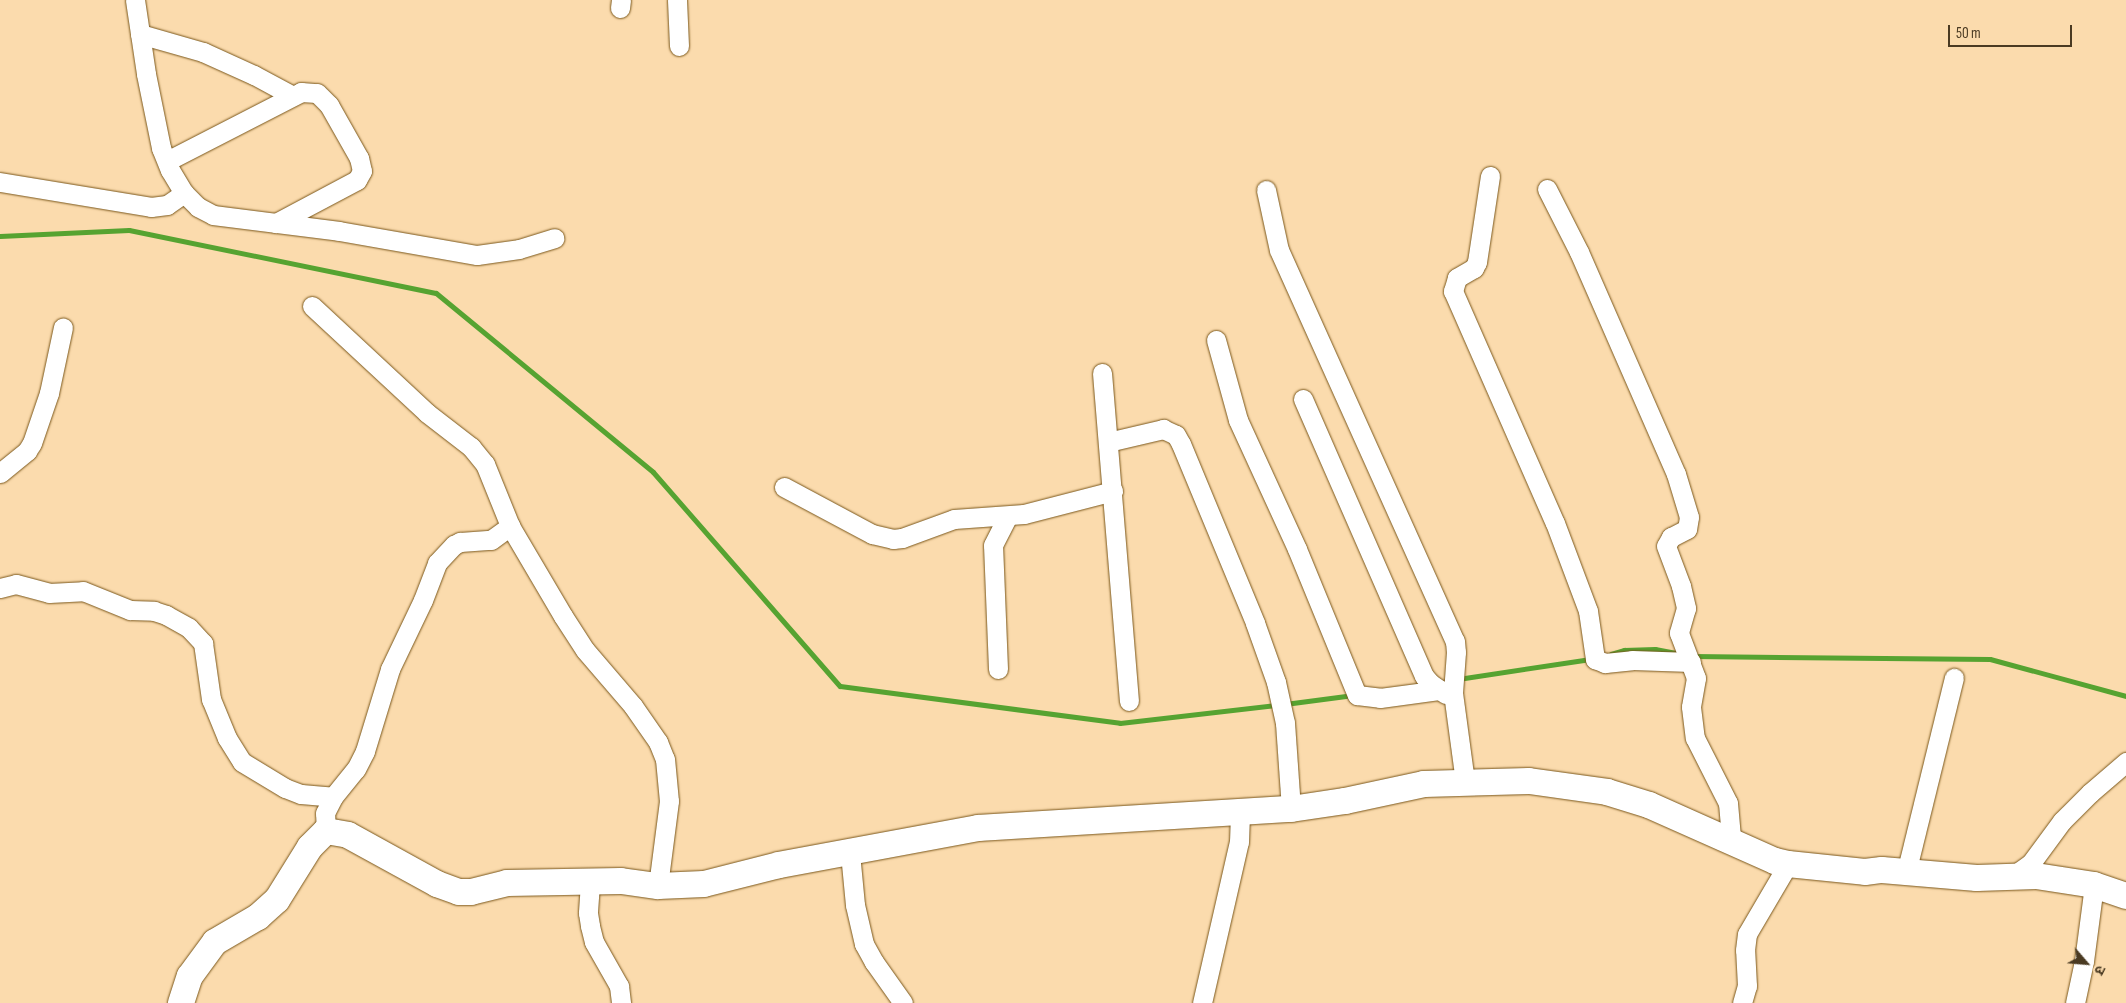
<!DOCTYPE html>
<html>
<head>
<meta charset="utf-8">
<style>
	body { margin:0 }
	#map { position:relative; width:2126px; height:1003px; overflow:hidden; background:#fbdbad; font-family:"Sofia Sans Condensed","Noto Sans Devanagari",sans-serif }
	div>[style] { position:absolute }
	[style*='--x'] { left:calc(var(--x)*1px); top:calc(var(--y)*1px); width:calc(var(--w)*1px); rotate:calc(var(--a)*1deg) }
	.stream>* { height:5px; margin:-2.5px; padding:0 2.5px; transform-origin:2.5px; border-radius:2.5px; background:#56a331 }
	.roads { filter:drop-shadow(0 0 1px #7a571b) drop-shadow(0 0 1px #7a571b) }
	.street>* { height:19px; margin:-9.5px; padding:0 9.5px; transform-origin:9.5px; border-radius:9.5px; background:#fff }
	.secondary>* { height:26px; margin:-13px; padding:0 13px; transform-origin:13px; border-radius:13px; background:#fff }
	span { translate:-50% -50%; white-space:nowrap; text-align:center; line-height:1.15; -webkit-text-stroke:4px #fbdbad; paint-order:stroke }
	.north { position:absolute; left:2061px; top:938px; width:50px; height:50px; -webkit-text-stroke:4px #fbdbad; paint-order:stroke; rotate:117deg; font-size:14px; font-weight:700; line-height:20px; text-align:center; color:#4a3a22 }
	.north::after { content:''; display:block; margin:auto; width:18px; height:22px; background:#4a3a22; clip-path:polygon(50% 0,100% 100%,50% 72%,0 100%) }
	.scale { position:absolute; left:1948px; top:25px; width:124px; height:22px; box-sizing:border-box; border:2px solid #4a3a22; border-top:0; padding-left:6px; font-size:15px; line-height:18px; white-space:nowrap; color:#4a3a22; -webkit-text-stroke:4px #fbdbad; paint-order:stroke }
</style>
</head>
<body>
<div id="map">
	<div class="stream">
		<div style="--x:0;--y:236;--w:129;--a:-2.7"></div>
		<div style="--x:129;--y:230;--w:313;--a:11.6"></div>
		<div style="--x:436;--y:293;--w:281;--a:39.5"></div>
		<div style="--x:653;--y:472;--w:284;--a:48.9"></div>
		<div style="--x:840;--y:686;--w:282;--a:7.5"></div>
		<div style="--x:1120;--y:723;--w:157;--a:-6.6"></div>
		<div style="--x:1611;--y:654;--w:14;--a:-17"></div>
		<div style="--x:1624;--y:650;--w:31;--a:-2"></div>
		<div style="--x:1655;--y:649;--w:21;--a:11"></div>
		<div style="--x:1692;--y:656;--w:298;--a:0.6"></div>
		<div style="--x:1990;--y:659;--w:141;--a:15.2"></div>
		<div style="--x:1458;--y:679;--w:134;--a:-8.6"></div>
		<div style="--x:1285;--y:704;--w:69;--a:-7.5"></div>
	</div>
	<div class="roads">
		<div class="street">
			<div style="--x:135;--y:0;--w:75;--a:81.5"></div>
			<div style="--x:146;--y:74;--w:76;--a:78.5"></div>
			<div style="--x:161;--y:148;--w:24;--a:68"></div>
			<div style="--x:170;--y:170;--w:27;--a:59"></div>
			<div style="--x:184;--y:193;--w:20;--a:45"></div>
			<div style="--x:198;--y:207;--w:17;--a:28"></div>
			<div style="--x:213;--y:215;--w:127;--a:7.2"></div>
			<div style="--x:339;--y:231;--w:140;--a:9.9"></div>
			<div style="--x:477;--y:255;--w:42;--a:-8.1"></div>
			<div style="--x:519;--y:249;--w:37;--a:-17"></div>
			<div style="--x:677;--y:0;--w:46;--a:87.5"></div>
			<div style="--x:620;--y:8;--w:8;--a:-83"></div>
			<div style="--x:140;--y:34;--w:66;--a:15.9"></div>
			<div style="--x:203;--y:52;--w:56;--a:24.3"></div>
			<div style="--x:254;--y:75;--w:44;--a:28.3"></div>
			<div style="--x:167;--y:161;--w:151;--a:-27.2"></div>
			<div style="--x:301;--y:92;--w:16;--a:4"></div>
			<div style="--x:317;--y:93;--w:17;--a:45"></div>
			<div style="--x:329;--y:105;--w:61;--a:60.5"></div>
			<div style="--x:359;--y:158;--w:13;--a:77"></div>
			<div style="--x:362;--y:171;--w:10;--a:119"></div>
			<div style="--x:357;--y:180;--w:92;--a:152"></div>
			<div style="--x:1490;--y:176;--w:87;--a:98.6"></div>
			<div style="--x:1477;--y:262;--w:7;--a:117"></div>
			<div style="--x:1474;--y:268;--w:20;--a:150"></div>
			<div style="--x:1457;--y:278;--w:14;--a:107"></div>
			<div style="--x:1453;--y:291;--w:253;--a:66.3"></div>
			<div style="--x:1555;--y:523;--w:94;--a:69.4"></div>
			<div style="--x:1588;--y:611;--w:49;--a:81.7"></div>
			<div style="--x:1595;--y:659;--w:11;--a:22"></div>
			<div style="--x:1605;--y:663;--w:27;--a:-6"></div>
			<div style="--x:1632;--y:660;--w:59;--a:1.9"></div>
			<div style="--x:0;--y:182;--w:153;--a:9.4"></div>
			<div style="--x:151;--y:207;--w:16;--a:-7"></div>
			<div style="--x:167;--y:205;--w:21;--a:-35"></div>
			<div style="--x:1547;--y:189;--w:71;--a:63.1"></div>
			<div style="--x:1579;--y:252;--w:242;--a:66.4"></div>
			<div style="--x:1676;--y:474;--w:45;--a:73.2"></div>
			<div style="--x:1689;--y:517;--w:12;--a:99"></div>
			<div style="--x:1687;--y:529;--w:18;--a:153"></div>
			<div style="--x:1671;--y:537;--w:10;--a:119"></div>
			<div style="--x:1666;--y:546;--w:43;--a:69.4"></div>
			<div style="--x:1681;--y:586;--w:23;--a:77"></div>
			<div style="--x:1686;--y:608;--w:26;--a:106"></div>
			<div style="--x:1679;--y:633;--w:48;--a:69.3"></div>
			<div style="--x:1696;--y:678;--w:29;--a:100"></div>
			<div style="--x:1691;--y:707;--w:31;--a:83"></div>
			<div style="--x:1695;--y:738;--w:73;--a:63.1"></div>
			<div style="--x:1728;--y:803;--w:38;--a:85"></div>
			<div style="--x:1266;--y:190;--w:61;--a:77.8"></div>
			<div style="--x:1279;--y:250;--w:429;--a:65.8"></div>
			<div style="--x:1455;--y:641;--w:11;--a:85"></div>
			<div style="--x:1456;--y:652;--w:41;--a:94.2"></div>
			<div style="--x:1453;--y:693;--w:90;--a:82.3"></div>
			<div style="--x:312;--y:306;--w:157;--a:42.9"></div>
			<div style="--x:427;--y:413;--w:56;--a:37.7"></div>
			<div style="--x:471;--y:447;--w:22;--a:51"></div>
			<div style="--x:485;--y:464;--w:67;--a:68"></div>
			<div style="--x:510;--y:526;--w:104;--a:59.5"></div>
			<div style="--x:563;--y:616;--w:40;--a:57.1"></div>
			<div style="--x:585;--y:650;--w:74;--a:49.4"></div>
			<div style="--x:633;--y:706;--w:44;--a:55.2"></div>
			<div style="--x:658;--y:742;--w:18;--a:68"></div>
			<div style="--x:665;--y:759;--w:42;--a:84.6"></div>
			<div style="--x:669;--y:801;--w:86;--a:97.4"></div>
			<div style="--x:1216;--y:340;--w:83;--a:74.6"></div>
			<div style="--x:1238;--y:420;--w:142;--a:65.4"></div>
			<div style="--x:1297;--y:549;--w:158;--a:67.7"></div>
			<div style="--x:1357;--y:695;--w:23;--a:7"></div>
			<div style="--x:1380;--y:698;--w:61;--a:-7.6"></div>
			<div style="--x:1102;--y:373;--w:329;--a:85.3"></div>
			<div style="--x:1303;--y:399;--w:302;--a:66.4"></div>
			<div style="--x:1424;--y:676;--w:9;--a:49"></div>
			<div style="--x:1430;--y:683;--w:19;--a:35"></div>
			<div style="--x:1108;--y:442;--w:57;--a:-13.3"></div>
			<div style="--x:1163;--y:429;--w:14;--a:25"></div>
			<div style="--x:1176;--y:435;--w:10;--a:61"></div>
			<div style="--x:1181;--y:444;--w:194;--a:67.5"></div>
			<div style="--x:1255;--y:623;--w:63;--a:70.4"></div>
			<div style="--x:1276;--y:682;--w:42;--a:77.6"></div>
			<div style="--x:1285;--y:723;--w:86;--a:86"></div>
			<div style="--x:0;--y:473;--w:35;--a:-39"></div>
			<div style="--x:27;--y:451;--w:9;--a:-58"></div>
			<div style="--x:32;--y:443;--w:53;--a:-71.2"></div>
			<div style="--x:49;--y:393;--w:67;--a:-78"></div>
			<div style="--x:784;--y:487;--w:100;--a:28.1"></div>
			<div style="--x:872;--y:534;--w:22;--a:13"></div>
			<div style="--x:893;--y:539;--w:9;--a:-6"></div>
			<div style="--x:902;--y:538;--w:55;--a:-20.1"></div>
			<div style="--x:954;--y:519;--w:70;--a:-4.1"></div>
			<div style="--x:1024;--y:514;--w:92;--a:-14.5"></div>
			<div style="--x:0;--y:588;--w:16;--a:-14"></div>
			<div style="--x:16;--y:584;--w:34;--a:15"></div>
			<div style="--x:49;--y:593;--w:34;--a:-3"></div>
			<div style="--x:83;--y:591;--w:51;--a:22"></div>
			<div style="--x:130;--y:610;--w:24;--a:2"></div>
			<div style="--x:154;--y:611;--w:13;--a:18"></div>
			<div style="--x:166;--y:615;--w:26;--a:29"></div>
			<div style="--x:189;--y:628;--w:21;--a:47"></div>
			<div style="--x:203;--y:643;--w:57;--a:81.9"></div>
			<div style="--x:211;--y:699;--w:42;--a:67.7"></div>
			<div style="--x:227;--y:738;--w:28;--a:58"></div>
			<div style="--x:242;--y:762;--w:50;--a:31.2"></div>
			<div style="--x:285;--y:788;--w:17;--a:21"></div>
			<div style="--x:301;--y:794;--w:32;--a:5"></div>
			<div style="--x:998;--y:669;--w:124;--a:-92.3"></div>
			<div style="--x:993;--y:545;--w:31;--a:-63"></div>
			<div style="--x:326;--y:831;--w:18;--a:-93"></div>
			<div style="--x:325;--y:813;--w:18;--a:-63"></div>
			<div style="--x:333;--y:797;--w:36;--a:-51"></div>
			<div style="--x:356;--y:769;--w:20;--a:-63"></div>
			<div style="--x:365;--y:751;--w:86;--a:-73"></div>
			<div style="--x:390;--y:669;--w:76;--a:-64.4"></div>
			<div style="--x:423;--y:600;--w:40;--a:-69"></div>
			<div style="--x:437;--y:563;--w:25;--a:-47"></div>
			<div style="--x:454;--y:545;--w:7;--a:-27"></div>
			<div style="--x:460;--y:542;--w:31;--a:-4"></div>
			<div style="--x:491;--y:540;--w:24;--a:-36"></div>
			<div style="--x:850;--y:853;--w:52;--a:84.5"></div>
			<div style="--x:855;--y:905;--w:40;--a:77"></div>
			<div style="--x:864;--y:944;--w:21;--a:61"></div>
			<div style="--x:874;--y:962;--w:50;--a:54.7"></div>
			<div style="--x:1906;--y:873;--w:201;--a:-76.2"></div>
			<div style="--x:2013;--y:876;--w:22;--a:-36"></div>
			<div style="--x:2031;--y:863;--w:52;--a:-53.6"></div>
			<div style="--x:2062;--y:821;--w:40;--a:-45"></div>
			<div style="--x:2090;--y:793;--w:48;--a:-40.7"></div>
			<div style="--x:590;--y:883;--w:30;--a:94"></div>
			<div style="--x:588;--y:913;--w:13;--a:81"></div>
			<div style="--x:590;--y:926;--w:16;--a:76"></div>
			<div style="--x:594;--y:942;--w:51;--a:60.4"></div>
			<div style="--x:619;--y:986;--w:17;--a:83"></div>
			<div style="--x:1202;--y:1003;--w:165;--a:-77.1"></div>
			<div style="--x:1239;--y:842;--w:30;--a:-88"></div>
			<div style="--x:1742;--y:1003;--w:18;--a:-74"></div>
			<div style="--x:1747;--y:986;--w:36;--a:-93"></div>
			<div style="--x:1745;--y:950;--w:16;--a:-83"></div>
			<div style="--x:1747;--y:934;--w:81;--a:-59.6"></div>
			<div style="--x:2075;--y:1003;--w:43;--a:-77.9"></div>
			<div style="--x:2084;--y:961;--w:77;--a:-82.5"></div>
		</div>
		<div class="secondary">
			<div style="--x:181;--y:1003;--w:28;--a:-72"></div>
			<div style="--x:190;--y:976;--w:42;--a:-53.7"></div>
			<div style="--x:215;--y:942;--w:50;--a:-30.2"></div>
			<div style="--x:258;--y:917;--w:25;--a:-42"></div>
			<div style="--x:277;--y:900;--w:62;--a:-58.1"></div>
			<div style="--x:310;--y:847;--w:23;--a:-45"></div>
			<div style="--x:326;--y:831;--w:22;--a:10"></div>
			<div style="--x:348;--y:835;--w:102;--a:28.8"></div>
			<div style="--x:437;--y:884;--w:23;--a:20"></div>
			<div style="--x:459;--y:892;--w:12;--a:0"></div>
			<div style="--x:471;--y:892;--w:37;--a:-14"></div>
			<div style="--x:507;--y:883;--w:114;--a:-1"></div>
			<div style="--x:621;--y:881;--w:37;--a:8"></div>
			<div style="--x:658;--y:886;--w:46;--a:-2.5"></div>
			<div style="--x:704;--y:884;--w:77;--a:-14.2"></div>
			<div style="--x:779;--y:865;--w:202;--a:-10.5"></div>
			<div style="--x:978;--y:828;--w:314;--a:-3.5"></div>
			<div style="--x:1291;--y:809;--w:55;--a:-8.4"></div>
			<div style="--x:1345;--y:801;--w:81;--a:-12.1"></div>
			<div style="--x:1424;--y:784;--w:105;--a:-1.6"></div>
			<div style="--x:1529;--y:781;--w:79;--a:8"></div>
			<div style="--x:1607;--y:792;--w:44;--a:17.2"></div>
			<div style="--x:1649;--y:805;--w:138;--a:24"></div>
			<div style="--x:1775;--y:861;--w:13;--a:13"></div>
			<div style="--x:1788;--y:864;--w:77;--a:5.9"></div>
			<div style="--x:1865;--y:872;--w:17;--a:-7"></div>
			<div style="--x:1882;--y:870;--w:95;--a:4.8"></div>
			<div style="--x:1977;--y:878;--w:59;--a:-1.9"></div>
			<div style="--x:2036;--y:876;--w:59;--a:8.8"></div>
			<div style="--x:2094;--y:885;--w:34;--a:19"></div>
		</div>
	</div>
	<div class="north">उ</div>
	<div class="scale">50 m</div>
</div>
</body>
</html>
